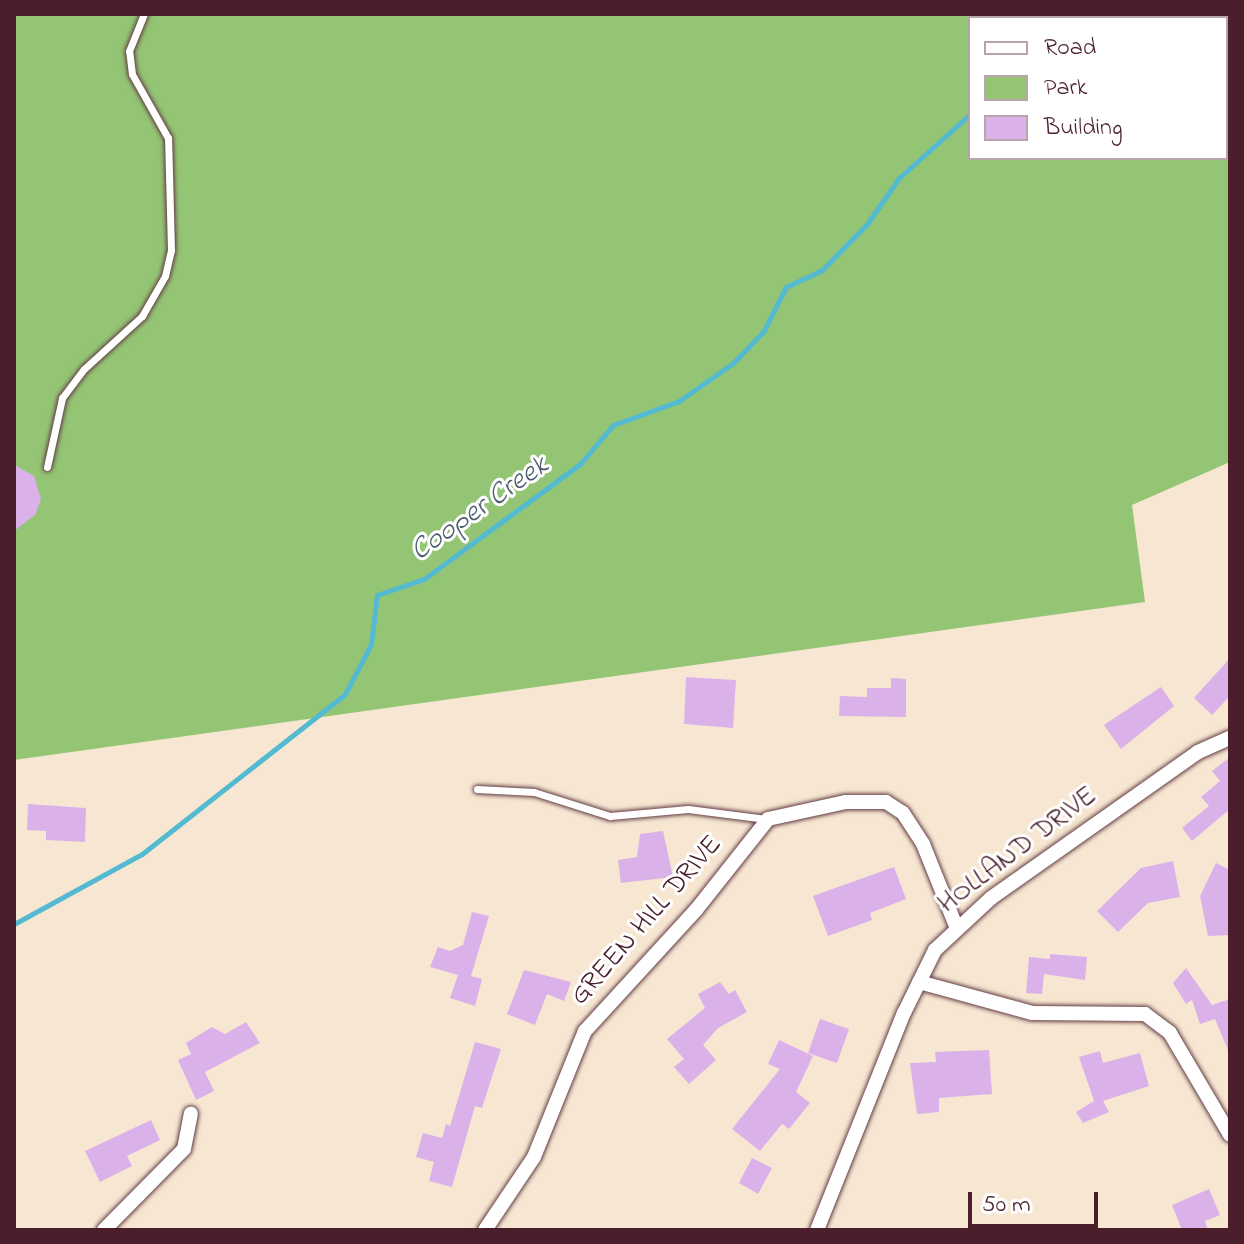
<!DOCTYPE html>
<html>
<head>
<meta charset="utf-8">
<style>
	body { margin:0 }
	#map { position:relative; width:1244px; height:1244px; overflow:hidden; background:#f7e7d2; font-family:"Indie Flower",sans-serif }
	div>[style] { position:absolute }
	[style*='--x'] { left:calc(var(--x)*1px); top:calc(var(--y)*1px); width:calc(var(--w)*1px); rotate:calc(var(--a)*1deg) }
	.green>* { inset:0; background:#94c575 }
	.stream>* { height:5px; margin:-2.5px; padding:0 2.5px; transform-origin:2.5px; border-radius:2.5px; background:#53bad1 }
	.building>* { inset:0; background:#dbb1e9 }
	.roads { filter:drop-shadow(0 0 2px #643d44) drop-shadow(0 0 2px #643d44) }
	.service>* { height:7px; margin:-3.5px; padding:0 3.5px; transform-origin:3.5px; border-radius:3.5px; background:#fff }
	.minor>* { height:14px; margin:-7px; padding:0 7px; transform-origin:7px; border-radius:7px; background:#fff }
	span { translate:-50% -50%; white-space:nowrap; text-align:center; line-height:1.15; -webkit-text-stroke:6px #fff; paint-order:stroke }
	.street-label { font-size:28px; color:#4a1f2b }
	.water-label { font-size:30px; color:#4e5d6d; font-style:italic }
	.frame { position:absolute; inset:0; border:16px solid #4a1f2b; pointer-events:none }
	.legend { position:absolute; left:968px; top:16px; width:260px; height:144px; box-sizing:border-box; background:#fff; border:2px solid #b7a5aa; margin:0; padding:10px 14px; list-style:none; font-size:24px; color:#4a1f2b }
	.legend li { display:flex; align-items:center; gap:16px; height:40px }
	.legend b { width:40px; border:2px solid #b7a5aa }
	.scale { position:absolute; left:968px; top:1192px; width:130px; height:36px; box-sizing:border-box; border:4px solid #4a1f2b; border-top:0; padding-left:10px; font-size:24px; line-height:28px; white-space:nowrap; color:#4a1f2b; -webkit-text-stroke:6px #fff; paint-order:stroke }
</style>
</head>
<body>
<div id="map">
	<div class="green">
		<div style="clip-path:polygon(evenodd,14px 14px,1230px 14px,1230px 462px,1132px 505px,1145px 602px,14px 760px,14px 14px,970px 18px,1226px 18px,1226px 158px,970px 158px,970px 18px)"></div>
	</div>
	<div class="stream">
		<div style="--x:1093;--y:18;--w:6;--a:-45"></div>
		<div style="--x:14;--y:924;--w:146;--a:-28.7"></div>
		<div style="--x:142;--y:854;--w:258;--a:-38.2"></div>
		<div style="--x:345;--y:694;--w:56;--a:-62.5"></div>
		<div style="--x:371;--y:644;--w:49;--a:-83"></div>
		<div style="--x:377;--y:595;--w:50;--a:-18.8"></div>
		<div style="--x:424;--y:579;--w:194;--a:-36.4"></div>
		<div style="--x:580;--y:464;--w:51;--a:-49.8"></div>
		<div style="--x:613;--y:425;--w:70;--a:-20"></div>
		<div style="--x:679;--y:401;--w:66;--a:-35.1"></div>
		<div style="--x:733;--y:363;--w:43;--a:-45.9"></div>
		<div style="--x:763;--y:332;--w:51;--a:-62.9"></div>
		<div style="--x:786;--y:287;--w:40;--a:-25"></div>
		<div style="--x:822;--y:270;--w:64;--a:-45.6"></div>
		<div style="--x:867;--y:224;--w:56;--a:-55.2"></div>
		<div style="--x:899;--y:178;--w:96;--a:-42"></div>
	</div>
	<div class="building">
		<div style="clip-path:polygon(14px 465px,34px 476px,41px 499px,35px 515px,14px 531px)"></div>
		<div style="clip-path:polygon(1230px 658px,1230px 696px,1212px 715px,1194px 698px)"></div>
		<div style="clip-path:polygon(686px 677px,736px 680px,733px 728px,684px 724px)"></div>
		<div style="clip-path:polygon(891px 678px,906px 679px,906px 717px,839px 716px,840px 696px,867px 697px,867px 688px,891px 688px)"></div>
		<div style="clip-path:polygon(1161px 687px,1174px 706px,1121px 749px,1104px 725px)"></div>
		<div style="clip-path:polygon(1230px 757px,1230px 809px,1192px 841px,1182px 828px,1209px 806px,1201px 797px,1220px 781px,1212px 771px)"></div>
		<div style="clip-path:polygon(28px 804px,86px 808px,85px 842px,46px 840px,46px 831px,27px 830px)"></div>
		<div style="clip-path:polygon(663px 831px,673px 877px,621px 883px,618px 860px,637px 857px,640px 834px)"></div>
		<div style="clip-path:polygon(1173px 861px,1180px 897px,1148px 903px,1118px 932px,1097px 911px,1141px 868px)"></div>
		<div style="clip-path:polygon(1216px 863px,1230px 870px,1230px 935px,1208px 936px,1200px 896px)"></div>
		<div style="clip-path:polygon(894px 867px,906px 899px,870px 913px,872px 920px,828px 936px,813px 896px)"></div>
		<div style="clip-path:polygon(472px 912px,489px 916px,471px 976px,482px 979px,475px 1006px,450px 998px,458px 975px,430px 967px,438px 947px,450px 951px,463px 945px)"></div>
		<div style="clip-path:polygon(1050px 954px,1087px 957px,1085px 980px,1044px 974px,1042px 994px,1026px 993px,1029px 957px,1050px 959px)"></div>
		<div style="clip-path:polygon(1186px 968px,1212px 1005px,1230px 999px,1230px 1055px,1215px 1019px,1200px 1024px,1192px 1000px,1186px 1004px,1173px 983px)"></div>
		<div style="clip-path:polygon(524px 970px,571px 982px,564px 1001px,547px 994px,535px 1025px,507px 1014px)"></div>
		<div style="clip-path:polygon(720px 982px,729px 994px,735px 990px,747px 1012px,718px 1028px,703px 1045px,716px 1060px,689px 1084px,674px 1067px,684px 1059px,667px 1039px,705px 1008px,698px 994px)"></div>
		<div style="clip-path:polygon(820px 1019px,849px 1029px,837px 1063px,808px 1053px)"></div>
		<div style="clip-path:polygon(246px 1022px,260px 1043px,205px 1072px,214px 1091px,196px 1100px,178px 1060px,191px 1054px,186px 1043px,212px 1027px,225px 1034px)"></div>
		<div style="clip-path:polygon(779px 1040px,813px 1056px,796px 1092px,810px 1103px,789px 1129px,782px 1124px,760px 1151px,732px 1129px,780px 1069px,768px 1064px)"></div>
		<div style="clip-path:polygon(475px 1042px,501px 1049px,482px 1108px,475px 1106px,452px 1187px,429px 1181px,434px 1162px,416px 1157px,423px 1133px,442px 1138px,446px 1124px,450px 1126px)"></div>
		<div style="clip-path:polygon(989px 1050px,992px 1094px,939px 1098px,939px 1112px,917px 1114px,910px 1063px,936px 1062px,935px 1052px)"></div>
		<div style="clip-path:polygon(1100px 1051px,1103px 1063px,1140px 1053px,1149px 1086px,1103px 1101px,1109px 1112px,1083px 1123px,1076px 1112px,1094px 1101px,1079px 1057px)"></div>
		<div style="clip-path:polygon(151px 1120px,160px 1140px,127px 1156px,132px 1166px,100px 1182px,85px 1151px)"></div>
		<div style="clip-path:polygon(752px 1158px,772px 1168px,758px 1194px,739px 1183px)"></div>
		<div style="clip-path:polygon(1209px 1189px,1220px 1215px,1205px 1221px,1208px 1230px,1182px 1230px,1172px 1205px)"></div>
	</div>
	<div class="roads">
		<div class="service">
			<div style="--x:47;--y:467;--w:71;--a:-77.7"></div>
			<div style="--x:62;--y:398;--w:36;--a:-53"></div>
			<div style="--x:84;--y:369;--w:79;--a:-42.4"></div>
			<div style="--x:142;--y:316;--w:46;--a:-60.1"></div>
			<div style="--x:165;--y:276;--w:27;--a:-77"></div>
			<div style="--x:171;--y:250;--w:112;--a:-91.5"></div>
			<div style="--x:168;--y:138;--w:73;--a:-119.4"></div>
			<div style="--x:132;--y:74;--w:23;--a:-97"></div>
			<div style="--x:129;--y:51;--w:40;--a:-68"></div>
			<div style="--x:477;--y:789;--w:57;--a:3"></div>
			<div style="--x:534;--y:792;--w:80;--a:17.5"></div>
			<div style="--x:610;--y:816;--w:78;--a:-5.1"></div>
			<div style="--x:688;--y:809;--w:79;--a:7.3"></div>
		</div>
		<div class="minor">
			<div style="--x:919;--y:982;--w:117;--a:15.3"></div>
			<div style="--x:1032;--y:1013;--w:113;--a:0.5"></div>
			<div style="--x:1145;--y:1014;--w:31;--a:37"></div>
			<div style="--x:1170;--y:1033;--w:118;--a:59.5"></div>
			<div style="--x:104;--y:1230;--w:114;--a:-45.4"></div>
			<div style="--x:184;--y:1149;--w:36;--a:-79"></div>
			<div style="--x:485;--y:1230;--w:88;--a:-56.1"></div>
			<div style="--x:534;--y:1157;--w:136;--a:-68"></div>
			<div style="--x:585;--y:1031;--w:164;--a:-47.5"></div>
			<div style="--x:696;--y:910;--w:116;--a:-51.6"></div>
			<div style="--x:768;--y:819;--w:80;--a:-12.3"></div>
			<div style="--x:846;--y:802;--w:40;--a:0"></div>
			<div style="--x:886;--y:802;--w:20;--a:33"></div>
			<div style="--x:903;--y:813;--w:37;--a:57"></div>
			<div style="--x:923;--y:844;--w:88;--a:68.1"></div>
			<div style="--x:817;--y:1230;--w:234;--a:-68.2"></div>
			<div style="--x:904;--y:1013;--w:70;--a:-63.8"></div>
			<div style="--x:935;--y:950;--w:76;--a:-42.9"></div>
			<div style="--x:991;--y:898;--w:253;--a:-35.2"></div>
			<div style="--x:1198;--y:752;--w:35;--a:-24"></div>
		</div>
	</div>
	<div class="street-label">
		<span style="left:1018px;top:851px;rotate:-37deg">HOLLAND DRIVE</span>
		<span style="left:647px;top:921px;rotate:-49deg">GREEN HILL DRIVE</span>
	</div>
	<div class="water-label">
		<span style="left:480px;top:509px;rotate:-35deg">Cooper Creek</span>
	</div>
	<div class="frame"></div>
	<ul class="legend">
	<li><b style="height:10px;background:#fff"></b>Road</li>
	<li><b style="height:22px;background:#94c575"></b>Park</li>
	<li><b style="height:22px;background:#dbb1e9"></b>Building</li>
	</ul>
	<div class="scale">50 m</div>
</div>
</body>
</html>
